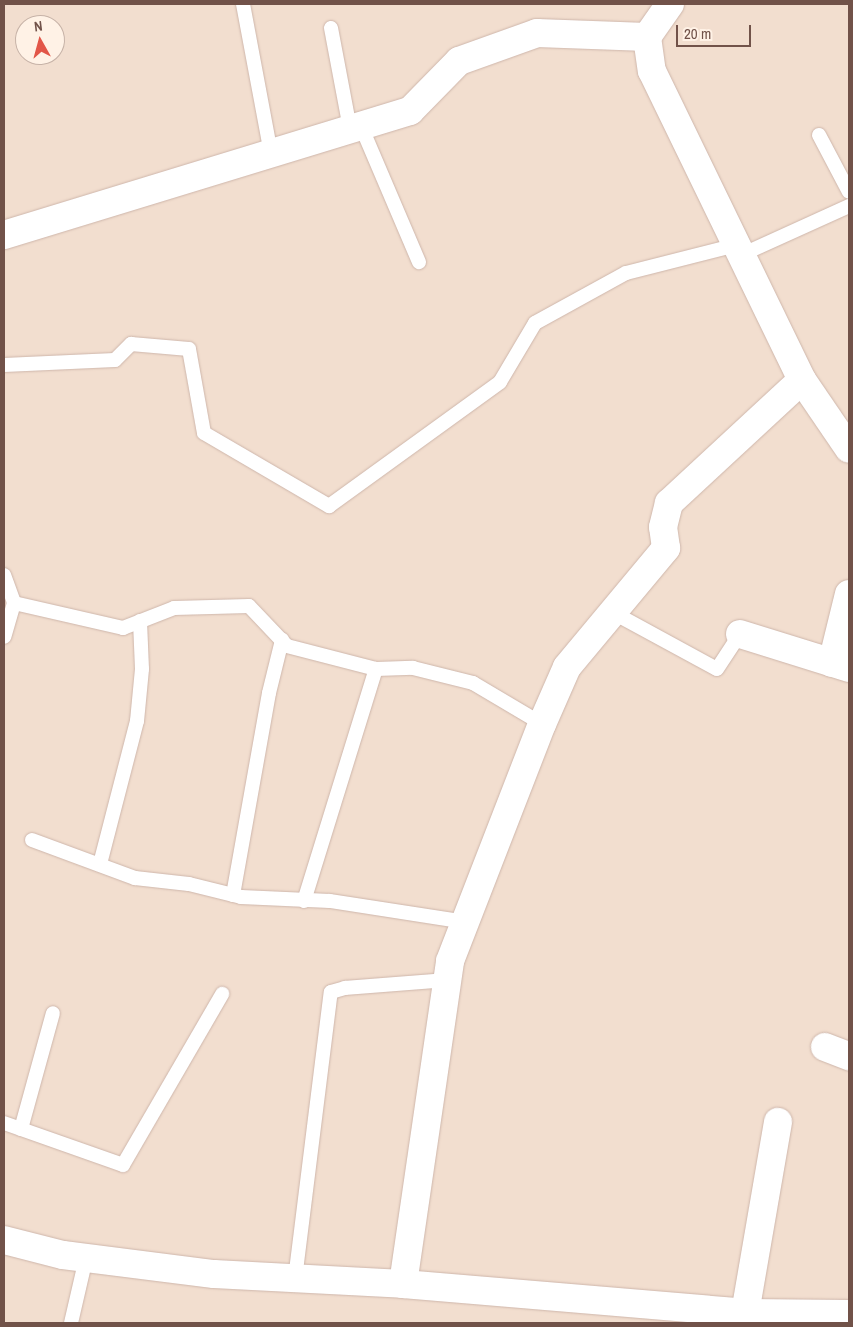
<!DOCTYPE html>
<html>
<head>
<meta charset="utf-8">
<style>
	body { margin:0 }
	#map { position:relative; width:853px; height:1327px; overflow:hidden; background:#fbede1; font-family:"Archivo Narrow",sans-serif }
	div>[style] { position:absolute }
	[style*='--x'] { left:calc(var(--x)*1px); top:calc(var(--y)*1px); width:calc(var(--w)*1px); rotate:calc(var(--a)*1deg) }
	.residential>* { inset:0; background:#f2decf }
	.roads { filter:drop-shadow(0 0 1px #ceb6ab) drop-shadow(0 0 1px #ceb6ab) }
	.lane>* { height:14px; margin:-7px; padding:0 7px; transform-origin:7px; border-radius:7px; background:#fff }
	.street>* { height:28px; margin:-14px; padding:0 14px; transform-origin:14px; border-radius:14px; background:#fff }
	span { translate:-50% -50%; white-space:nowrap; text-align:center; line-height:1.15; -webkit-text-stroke:4px #fff2e6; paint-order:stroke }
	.frame { position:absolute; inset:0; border:5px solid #715249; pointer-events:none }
	.north { position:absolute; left:15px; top:15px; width:50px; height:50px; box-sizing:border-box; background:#fff2e6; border:1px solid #c6b2a7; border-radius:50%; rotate:353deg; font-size:14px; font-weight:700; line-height:20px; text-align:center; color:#715249 }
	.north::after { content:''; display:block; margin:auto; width:18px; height:22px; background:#e25648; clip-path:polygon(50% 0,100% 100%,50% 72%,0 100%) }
	.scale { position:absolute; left:676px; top:25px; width:75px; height:22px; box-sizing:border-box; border:2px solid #715249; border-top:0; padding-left:6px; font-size:15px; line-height:18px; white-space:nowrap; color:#715249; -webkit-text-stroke:4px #fff2e6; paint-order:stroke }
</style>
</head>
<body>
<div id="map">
	<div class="residential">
		<div style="clip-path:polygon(evenodd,4px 4px,849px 4px,849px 1323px,4px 1323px,4px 4px,25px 25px,55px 25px,55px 55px,25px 55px,25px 25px)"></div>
	</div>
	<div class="roads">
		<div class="lane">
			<div style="--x:243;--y:4;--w:152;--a:79.4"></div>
			<div style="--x:331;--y:28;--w:103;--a:79.3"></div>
			<div style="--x:361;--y:126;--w:148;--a:66.9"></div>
			<div style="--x:819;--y:135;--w:64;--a:62.2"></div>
			<div style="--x:741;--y:255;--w:119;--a:-24.4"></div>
			<div style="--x:4;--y:365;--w:111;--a:-2.6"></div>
			<div style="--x:115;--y:360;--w:23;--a:-45"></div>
			<div style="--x:131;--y:344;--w:58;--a:4.9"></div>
			<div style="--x:189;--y:349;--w:85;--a:79.9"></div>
			<div style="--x:204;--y:433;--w:145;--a:30.3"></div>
			<div style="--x:329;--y:506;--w:211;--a:-35.9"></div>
			<div style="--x:500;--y:382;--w:69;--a:-59.3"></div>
			<div style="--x:535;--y:323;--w:104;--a:-28.8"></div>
			<div style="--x:626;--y:273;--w:114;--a:-14.2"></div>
			<div style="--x:4;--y:575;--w:30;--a:70"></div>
			<div style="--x:14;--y:603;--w:35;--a:106"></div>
			<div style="--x:14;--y:603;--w:112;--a:12.9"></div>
			<div style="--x:123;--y:628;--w:55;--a:-21.4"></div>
			<div style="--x:174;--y:608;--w:75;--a:-1.5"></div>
			<div style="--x:249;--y:606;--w:55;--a:46.5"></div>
			<div style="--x:287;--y:646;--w:92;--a:14.5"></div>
			<div style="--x:376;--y:669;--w:37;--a:-2"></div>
			<div style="--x:413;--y:668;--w:62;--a:14"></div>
			<div style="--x:473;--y:683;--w:80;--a:30.7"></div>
			<div style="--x:612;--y:612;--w:119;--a:28.5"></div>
			<div style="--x:717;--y:669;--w:42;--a:-56.7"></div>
			<div style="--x:32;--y:840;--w:110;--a:20.3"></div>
			<div style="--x:135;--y:878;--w:54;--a:6.3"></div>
			<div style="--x:189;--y:884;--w:54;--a:14"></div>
			<div style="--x:241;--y:897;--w:89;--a:2.6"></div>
			<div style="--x:330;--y:901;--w:137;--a:8.8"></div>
			<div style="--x:100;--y:864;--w:148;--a:-75.5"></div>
			<div style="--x:137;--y:721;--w:52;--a:-84.5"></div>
			<div style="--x:142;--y:669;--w:48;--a:-92.4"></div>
			<div style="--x:233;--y:895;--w:205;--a:-79.9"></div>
			<div style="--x:269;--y:693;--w:55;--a:-76.2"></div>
			<div style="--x:304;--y:901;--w:243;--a:-72.8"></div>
			<div style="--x:4;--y:1123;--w:126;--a:19.4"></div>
			<div style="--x:123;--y:1165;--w:198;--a:-59.9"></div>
			<div style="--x:21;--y:1129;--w:120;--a:-74.6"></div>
			<div style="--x:295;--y:1279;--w:289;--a:-82.9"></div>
			<div style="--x:331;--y:992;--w:15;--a:-16"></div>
			<div style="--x:345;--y:988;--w:102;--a:-4.5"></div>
			<div style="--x:71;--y:1323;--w:67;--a:-77"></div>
		</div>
		<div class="street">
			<div style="--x:670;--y:4;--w:40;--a:124.9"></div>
			<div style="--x:647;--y:37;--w:34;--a:82"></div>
			<div style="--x:652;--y:71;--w:343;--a:64.1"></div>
			<div style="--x:802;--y:380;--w:83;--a:55.7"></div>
			<div style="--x:4;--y:235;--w:425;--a:-17"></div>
			<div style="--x:410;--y:111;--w:70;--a:-45.6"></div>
			<div style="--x:459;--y:61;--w:83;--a:-19.7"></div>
			<div style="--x:537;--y:33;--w:110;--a:2.1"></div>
			<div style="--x:740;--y:634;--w:114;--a:17.3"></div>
			<div style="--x:832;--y:663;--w:71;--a:-76.2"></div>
			<div style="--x:825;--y:1047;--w:26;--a:21"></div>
			<div style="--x:4;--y:1240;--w:61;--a:14.3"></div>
			<div style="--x:63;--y:1255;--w:152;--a:7.2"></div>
			<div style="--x:214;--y:1274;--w:189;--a:3"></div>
			<div style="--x:403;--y:1284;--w:343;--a:4.8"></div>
			<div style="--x:745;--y:1313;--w:104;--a:0.6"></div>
			<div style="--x:403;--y:1284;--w:326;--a:-81.7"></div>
			<div style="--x:450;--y:961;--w:254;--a:-68.8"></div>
			<div style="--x:542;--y:724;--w:62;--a:-66.3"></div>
			<div style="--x:567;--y:667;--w:155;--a:-50.2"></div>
			<div style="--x:666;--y:548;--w:21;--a:-98"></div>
			<div style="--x:663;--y:527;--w:25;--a:-76"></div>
			<div style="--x:669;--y:503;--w:181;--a:-42.8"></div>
			<div style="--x:745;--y:1313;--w:194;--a:-80.2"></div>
		</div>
	</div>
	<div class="frame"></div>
	<div class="north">N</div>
	<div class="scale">20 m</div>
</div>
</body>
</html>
